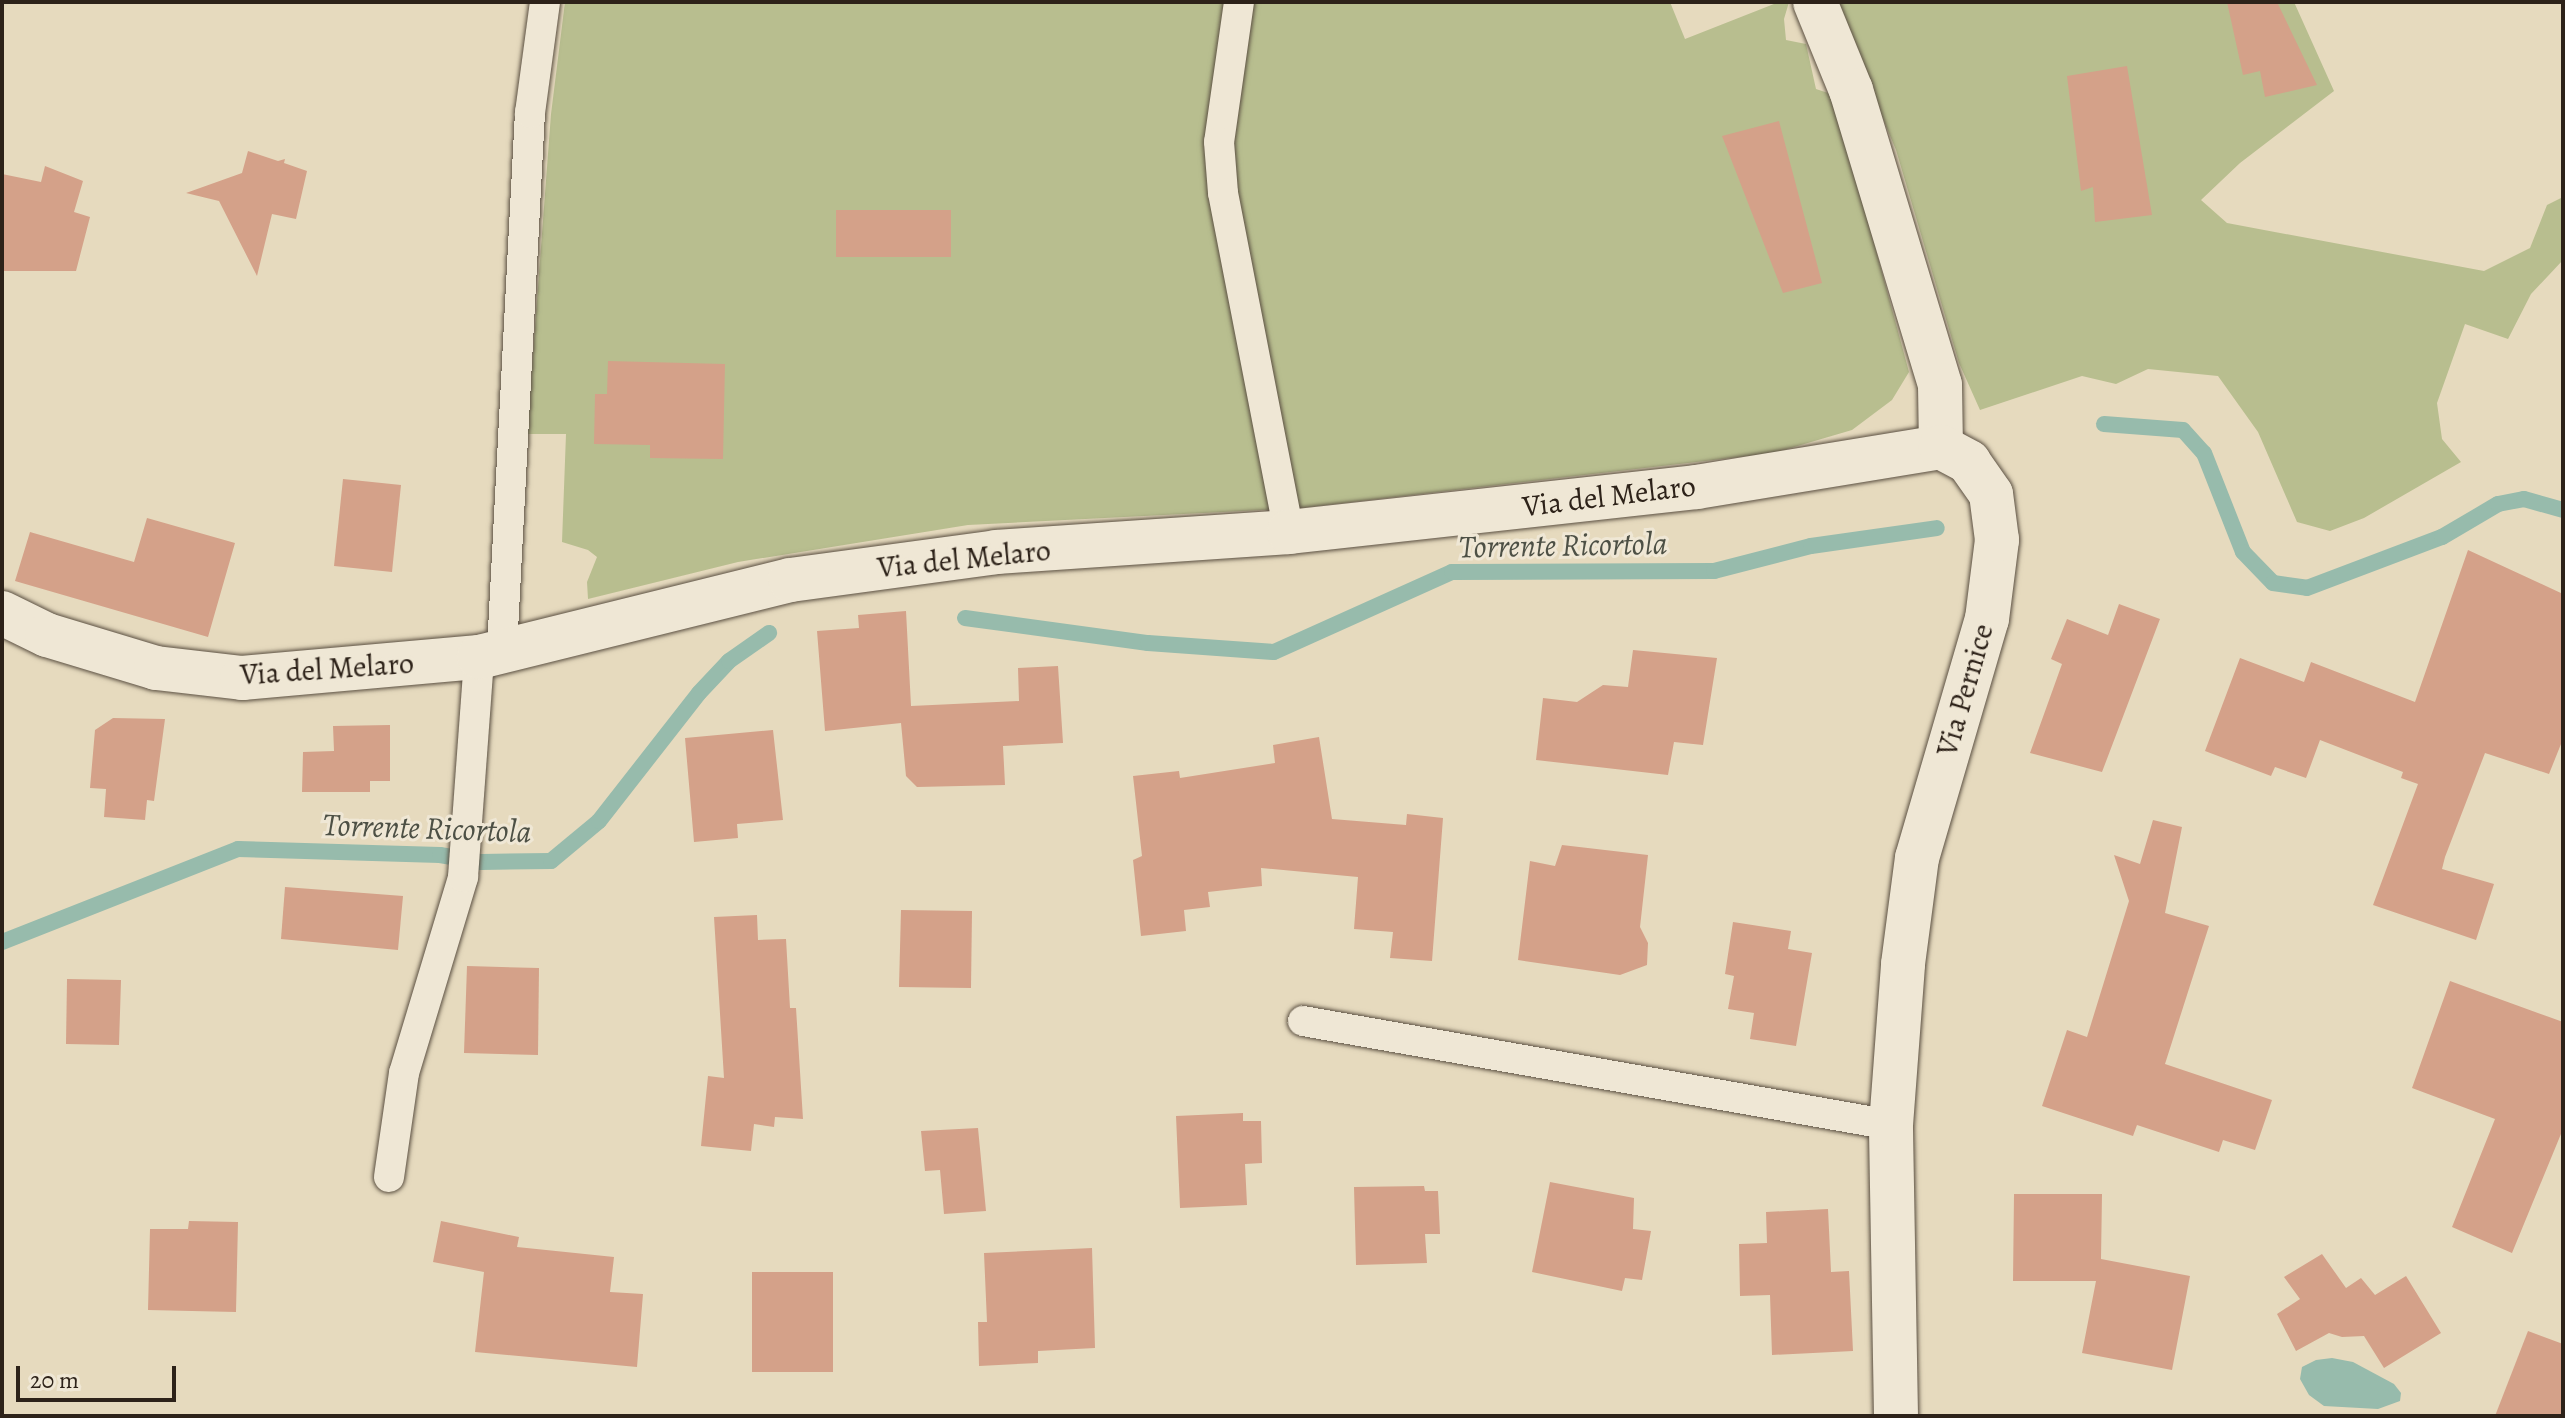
<!DOCTYPE html>
<html>
<head>
<meta charset="utf-8">
<style>
	body { margin:0 }
	#map { position:relative; width:2565px; height:1418px; overflow:hidden; background:#e6dabe; font-family:Alegreya,serif }
	div>[style] { position:absolute }
	[style*='--x'] { left:calc(var(--x)*1px); top:calc(var(--y)*1px); width:calc(var(--w)*1px); rotate:calc(var(--a)*1deg) }
	.green>* { inset:0; background:#b8be8f }
	.water>* { inset:0; background:#97bbac }
	.stream>* { height:16px; margin:-8px; padding:0 8px; transform-origin:8px; border-radius:8px; background:#97bbac }
	.building>* { inset:0; background:#d4a189 }
	.roads { filter:drop-shadow(0 0 2px #5b5042) drop-shadow(0 0 2px #5b5042) }
	.service>* { height:30px; margin:-15px; padding:0 15px; transform-origin:15px; border-radius:15px; background:#efe7d5 }
	.minor>* { height:44px; margin:-22px; padding:0 22px; transform-origin:22px; border-radius:22px; background:#efe7d5 }
	span { translate:-50% -50%; white-space:nowrap; text-align:center; line-height:1.15; -webkit-text-stroke:6px #efe7d5; paint-order:stroke }
	.street-label { font-size:30px; color:#2d2219 }
	.water-label { font-size:32px; color:#4d5045; font-style:italic }
	.frame { position:absolute; inset:0; border:4px solid #2d2219; pointer-events:none }
	.scale { position:absolute; left:16px; top:1366px; width:160px; height:36px; box-sizing:border-box; border:4px solid #2d2219; border-top:0; padding-left:10px; font-size:24px; line-height:28px; white-space:nowrap; color:#2d2219; -webkit-text-stroke:6px #efe7d5; paint-order:stroke }
</style>
</head>
<body>
<div id="map">
	<div class="green">
		<div style="clip-path:polygon(565px 2px,1670px 2px,1685px 39px,1779px 2px,1789px 2px,1784px 19px,1786px 40px,1806px 44px,1816px 89px,1834px 95px,1909px 372px,1892px 400px,1852px 430px,1774px 453px,1301px 508px,968px 525px,738px 562px,588px 599px,587px 582px,597px 557px,588px 550px,562px 542px,566px 434px,527px 434px,551px 114px)"></div>
		<div style="clip-path:polygon(1834px 2px,2294px 2px,2334px 91px,2240px 163px,2201px 200px,2227px 223px,2484px 271px,2530px 248px,2547px 205px,2563px 197px,2563px 260px,2531px 294px,2508px 339px,2465px 324px,2437px 403px,2442px 439px,2461px 462px,2364px 518px,2330px 531px,2297px 522px,2258px 432px,2218px 376px,2148px 369px,2116px 384px,2082px 376px,1980px 410px,1959px 363px,1896px 150px)"></div>
	</div>
	<div class="water">
		<div style="clip-path:polygon(2332px 1358px,2353px 1362px,2394px 1384px,2401px 1393px,2400px 1401px,2378px 1409px,2324px 1406px,2309px 1395px,2300px 1379px,2302px 1367px,2316px 1360px)"></div>
	</div>
	<div class="stream">
		<div style="--x:2104;--y:424;--w:79;--a:4.3"></div>
		<div style="--x:2183;--y:430;--w:31;--a:48"></div>
		<div style="--x:2204;--y:453;--w:106;--a:68.5"></div>
		<div style="--x:2243;--y:552;--w:43;--a:45.9"></div>
		<div style="--x:2273;--y:583;--w:34;--a:8"></div>
		<div style="--x:2307;--y:588;--w:144;--a:-20.7"></div>
		<div style="--x:2442;--y:537;--w:65;--a:-30.5"></div>
		<div style="--x:2498;--y:504;--w:26;--a:-11"></div>
		<div style="--x:2524;--y:499;--w:41;--a:15.8"></div>
		<div style="--x:965;--y:618;--w:185;--a:7.8"></div>
		<div style="--x:1148;--y:643;--w:126;--a:4.1"></div>
		<div style="--x:1274;--y:652;--w:195;--a:-24.2"></div>
		<div style="--x:1452;--y:572;--w:262;--a:-0.2"></div>
		<div style="--x:1714;--y:571;--w:100;--a:-14.5"></div>
		<div style="--x:1811;--y:546;--w:127;--a:-8.1"></div>
		<div style="--x:2;--y:942;--w:254;--a:-21.5"></div>
		<div style="--x:238;--y:849;--w:202;--a:1.7"></div>
		<div style="--x:440;--y:855;--w:42;--a:9.7"></div>
		<div style="--x:481;--y:862;--w:70;--a:-0.8"></div>
		<div style="--x:551;--y:861;--w:62;--a:-39.8"></div>
		<div style="--x:599;--y:821;--w:162;--a:-52"></div>
		<div style="--x:699;--y:693;--w:44;--a:-46.8"></div>
		<div style="--x:729;--y:661;--w:49;--a:-35"></div>
	</div>
	<div class="building">
		<div style="clip-path:polygon(2227px 2px,2277px 2px,2317px 85px,2265px 97px,2260px 71px,2243px 75px)"></div>
		<div style="clip-path:polygon(2127px 66px,2152px 215px,2095px 222px,2093px 187px,2081px 191px,2067px 76px)"></div>
		<div style="clip-path:polygon(1779px 121px,1822px 283px,1783px 293px,1722px 136px)"></div>
		<div style="clip-path:polygon(248px 151px,278px 161px,285px 159px,284px 163px,307px 171px,296px 219px,272px 214px,257px 276px,219px 201px,186px 193px,242px 173px)"></div>
		<div style="clip-path:polygon(45px 166px,83px 181px,74px 212px,90px 217px,76px 271px,2px 271px,2px 174px,41px 182px)"></div>
		<div style="clip-path:polygon(836px 210px,951px 210px,951px 257px,836px 257px)"></div>
		<div style="clip-path:polygon(608px 361px,725px 364px,723px 459px,650px 458px,650px 445px,594px 444px,595px 394px,607px 394px)"></div>
		<div style="clip-path:polygon(343px 479px,401px 485px,392px 572px,334px 566px)"></div>
		<div style="clip-path:polygon(147px 518px,235px 543px,208px 637px,15px 581px,30px 532px,134px 562px)"></div>
		<div style="clip-path:polygon(2468px 550px,2563px 594px,2563px 739px,2549px 774px,2485px 753px,2445px 857px,2442px 869px,2494px 884px,2476px 940px,2373px 905px,2418px 784px,2401px 778px,2403px 772px,2320px 740px,2306px 778px,2275px 767px,2271px 776px,2205px 751px,2240px 658px,2304px 682px,2311px 662px,2415px 702px)"></div>
		<div style="clip-path:polygon(2119px 604px,2160px 619px,2102px 772px,2030px 753px,2062px 664px,2051px 659px,2067px 619px,2108px 635px)"></div>
		<div style="clip-path:polygon(906px 611px,911px 706px,1019px 701px,1018px 668px,1058px 666px,1063px 743px,1003px 746px,1005px 785px,917px 787px,906px 776px,901px 723px,825px 731px,817px 631px,859px 628px,858px 615px)"></div>
		<div style="clip-path:polygon(1633px 650px,1717px 658px,1703px 745px,1674px 742px,1668px 775px,1536px 760px,1543px 698px,1577px 702px,1603px 685px,1628px 687px)"></div>
		<div style="clip-path:polygon(113px 718px,165px 719px,154px 801px,147px 800px,145px 820px,104px 817px,106px 789px,90px 788px,95px 730px)"></div>
		<div style="clip-path:polygon(390px 725px,390px 781px,370px 781px,370px 792px,302px 792px,303px 752px,334px 751px,333px 726px)"></div>
		<div style="clip-path:polygon(773px 730px,783px 820px,737px 824px,738px 838px,694px 842px,685px 738px)"></div>
		<div style="clip-path:polygon(1319px 737px,1332px 819px,1406px 825px,1407px 814px,1443px 818px,1432px 961px,1390px 958px,1393px 932px,1354px 929px,1358px 877px,1261px 868px,1262px 886px,1208px 892px,1210px 907px,1184px 910px,1186px 931px,1141px 936px,1133px 860px,1142px 856px,1133px 776px,1179px 771px,1180px 778px,1275px 763px,1273px 745px)"></div>
		<div style="clip-path:polygon(2153px 820px,2182px 827px,2165px 913px,2209px 926px,2165px 1064px,2272px 1100px,2255px 1150px,2223px 1140px,2219px 1152px,2137px 1125px,2133px 1136px,2042px 1106px,2067px 1030px,2087px 1037px,2129px 901px,2114px 855px,2140px 864px)"></div>
		<div style="clip-path:polygon(1562px 845px,1648px 855px,1640px 927px,1648px 943px,1647px 965px,1620px 975px,1518px 960px,1530px 861px,1555px 866px)"></div>
		<div style="clip-path:polygon(285px 887px,403px 896px,398px 950px,281px 939px)"></div>
		<div style="clip-path:polygon(901px 910px,972px 911px,971px 988px,899px 987px)"></div>
		<div style="clip-path:polygon(757px 915px,758px 940px,786px 939px,790px 1008px,796px 1008px,803px 1119px,775px 1117px,774px 1127px,754px 1124px,751px 1151px,701px 1146px,708px 1076px,724px 1078px,714px 917px)"></div>
		<div style="clip-path:polygon(1733px 922px,1791px 931px,1788px 949px,1812px 953px,1796px 1046px,1750px 1039px,1754px 1013px,1728px 1009px,1734px 976px,1725px 974px)"></div>
		<div style="clip-path:polygon(467px 966px,539px 968px,538px 1055px,464px 1053px)"></div>
		<div style="clip-path:polygon(67px 979px,121px 980px,119px 1045px,66px 1044px)"></div>
		<div style="clip-path:polygon(2450px 981px,2563px 1022px,2563px 1129px,2512px 1253px,2452px 1227px,2495px 1119px,2412px 1088px)"></div>
		<div style="clip-path:polygon(1243px 1113px,1243px 1121px,1261px 1121px,1262px 1163px,1245px 1164px,1247px 1205px,1180px 1208px,1176px 1116px)"></div>
		<div style="clip-path:polygon(978px 1128px,986px 1211px,944px 1214px,940px 1170px,925px 1171px,921px 1131px)"></div>
		<div style="clip-path:polygon(1550px 1182px,1634px 1198px,1633px 1229px,1651px 1231px,1642px 1280px,1625px 1278px,1622px 1291px,1532px 1272px)"></div>
		<div style="clip-path:polygon(1424px 1186px,1425px 1191px,1438px 1191px,1440px 1234px,1425px 1234px,1427px 1263px,1356px 1265px,1354px 1187px)"></div>
		<div style="clip-path:polygon(2014px 1194px,2102px 1194px,2101px 1259px,2190px 1276px,2172px 1370px,2082px 1353px,2096px 1281px,2013px 1281px)"></div>
		<div style="clip-path:polygon(1828px 1209px,1831px 1272px,1849px 1271px,1853px 1351px,1772px 1355px,1770px 1295px,1740px 1296px,1739px 1244px,1767px 1243px,1766px 1212px)"></div>
		<div style="clip-path:polygon(189px 1221px,238px 1222px,236px 1312px,148px 1310px,150px 1229px,188px 1229px)"></div>
		<div style="clip-path:polygon(441px 1221px,519px 1237px,517px 1247px,614px 1257px,610px 1292px,643px 1294px,637px 1367px,475px 1352px,484px 1272px,433px 1262px)"></div>
		<div style="clip-path:polygon(1092px 1248px,1095px 1348px,1038px 1351px,1038px 1363px,979px 1366px,978px 1322px,987px 1322px,984px 1253px)"></div>
		<div style="clip-path:polygon(2322px 1254px,2346px 1288px,2361px 1278px,2375px 1295px,2406px 1276px,2441px 1333px,2384px 1368px,2364px 1336px,2342px 1337px,2329px 1333px,2296px 1351px,2277px 1314px,2300px 1299px,2284px 1277px)"></div>
		<div style="clip-path:polygon(752px 1272px,833px 1272px,833px 1372px,752px 1372px)"></div>
		<div style="clip-path:polygon(2528px 1331px,2563px 1344px,2563px 1416px,2495px 1416px)"></div>
	</div>
	<div class="roads">
		<div class="service">
			<div style="--x:1239;--y:2;--w:141;--a:98.1"></div>
			<div style="--x:1219;--y:142;--w:51;--a:85.5"></div>
			<div style="--x:1223;--y:193;--w:345;--a:79"></div>
			<div style="--x:502;--y:650;--w:538;--a:-87.02"></div>
			<div style="--x:530;--y:113;--w:112;--a:-82.3"></div>
			<div style="--x:1303;--y:1021;--w:597;--a:10.03"></div>
			<div style="--x:389;--y:1177;--w:105;--a:-81.8"></div>
			<div style="--x:404;--y:1073;--w:205;--a:-73.2"></div>
			<div style="--x:463;--y:877;--w:221;--a:-85.8"></div>
		</div>
		<div class="minor">
			<div style="--x:1815;--y:2;--w:95;--a:67.8"></div>
			<div style="--x:1851;--y:90;--w:308;--a:73.2"></div>
			<div style="--x:1940;--y:385;--w:62;--a:89.1"></div>
			<div style="--x:2;--y:613;--w:50;--a:26.1"></div>
			<div style="--x:47;--y:635;--w:114;--a:16.8"></div>
			<div style="--x:156;--y:668;--w:87;--a:6.6"></div>
			<div style="--x:242;--y:678;--w:238;--a:-5.1"></div>
			<div style="--x:479;--y:657;--w:320;--a:-13.9"></div>
			<div style="--x:790;--y:580;--w:208;--a:-7.7"></div>
			<div style="--x:996;--y:552;--w:294;--a:-3.9"></div>
			<div style="--x:1289;--y:532;--w:410;--a:-6.3"></div>
			<div style="--x:1697;--y:487;--w:247;--a:-9.3"></div>
			<div style="--x:1896;--y:1416;--w:291;--a:-91"></div>
			<div style="--x:1891;--y:1125;--w:161;--a:-85.7"></div>
			<div style="--x:1903;--y:964;--w:107;--a:-82.5"></div>
			<div style="--x:1917;--y:858;--w:249;--a:-73.7"></div>
			<div style="--x:1987;--y:619;--w:80;--a:-82.8"></div>
			<div style="--x:1997;--y:540;--w:46;--a:-97.4"></div>
			<div style="--x:1991;--y:494;--w:39;--a:-125"></div>
			<div style="--x:1969;--y:462;--w:32;--a:-152"></div>
		</div>
	</div>
	<div class="street-label">
		<span style="left:1609px;top:496px;rotate:-7deg">Via del Melaro</span>
		<span style="left:964px;top:559px;rotate:-6deg">Via del Melaro</span>
		<span style="left:327px;top:669px;rotate:-4deg">Via del Melaro</span>
		<span style="left:1965px;top:690px;rotate:-74deg">Via Pernice</span>
	</div>
	<div class="water-label">
		<span style="left:1563px;top:545px;rotate:-1deg">Torrente Ricortola</span>
		<span style="left:427px;top:828px;rotate:2deg">Torrente Ricortola</span>
	</div>
	<div class="frame"></div>
	<div class="scale">20 m</div>
</div>
</body>
</html>
